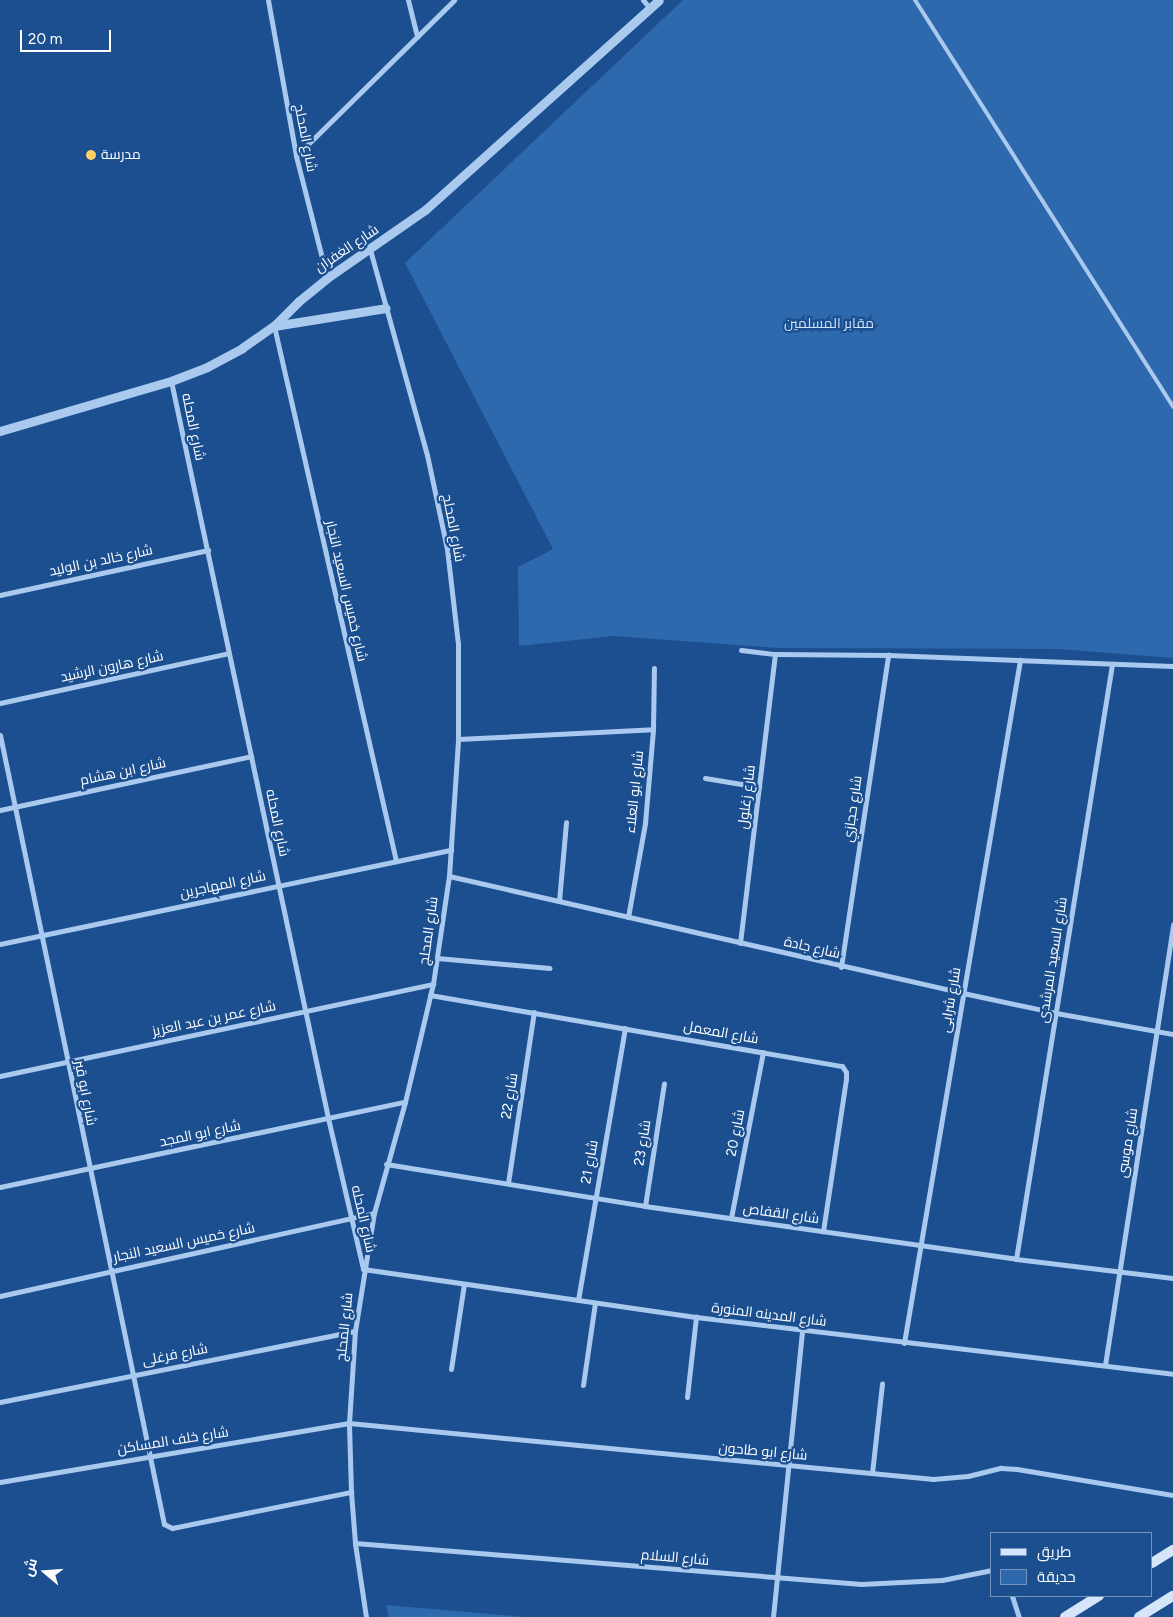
<!DOCTYPE html>
<html>
<head>
<meta charset="utf-8">
<style>
	body { margin:0 }
	#map { position:relative; width:1173px; height:1617px; overflow:hidden; background:#1b4f8f; font-family:Figtree,Cairo,sans-serif }
	div>[style] { position:absolute }
	[style*='--x'] { left:calc(var(--x)*1px); top:calc(var(--y)*1px); width:calc(var(--w)*1px); rotate:calc(var(--a)*1deg) }
	.green>* { inset:0; background:#2e69ad }
	.service>* { height:4px; margin:-2px; padding:0 2px; transform-origin:2px; border-radius:2px; background:#a9c9ee }
	.minor>* { height:5px; margin:-2.5px; padding:0 2.5px; transform-origin:2.5px; border-radius:2.5px; background:#a9c9ee }
	.tertiary>* { height:9px; margin:-4.5px; padding:0 4.5px; transform-origin:4.5px; border-radius:4.5px; background:#a9c9ee }
	.secondary>* { height:10px; margin:-5px; padding:0 5px; transform-origin:5px; border-radius:5px; background:#d6e6fa }
	.dots>* { width:14px; height:14px; translate:-50% -50%; box-sizing:border-box; border:2px solid #1b4f8f; border-radius:50% }
	span { translate:-50% -50%; white-space:nowrap; text-align:center; line-height:1.15; -webkit-text-stroke:4.5px #1b4f8f; paint-order:stroke }
	.street-label { font-size:14px; color:#fff }
	.poi-label { font-size:14px; color:#fff }
	.left { translate:0 -50%; text-align:left }
	.park-label { font-size:14px; color:#cfe3fa }
	.legend { position:absolute; left:990px; top:1532px; width:162px; height:65px; box-sizing:border-box; background:#1b4f8f; border:1px solid #7695bc; margin:0; padding:6px 9px; list-style:none; font-size:15px; color:#fff }
	.legend li { display:flex; align-items:center; gap:10px; height:25px }
	.legend b { width:25px; border:1px solid #7695bc }
	.north { position:absolute; left:20px; top:1547px; width:50px; height:50px; -webkit-text-stroke:4px #1b4f8f; paint-order:stroke; rotate:288deg; font-size:14px; font-weight:700; line-height:20px; text-align:center; color:#fff }
	.north::after { content:''; display:block; margin:auto; width:18px; height:22px; background:#fff; clip-path:polygon(50% 0,100% 100%,50% 72%,0 100%) }
	.scale { position:absolute; left:20px; top:30px; width:91px; height:22px; box-sizing:border-box; border:2px solid #fff; border-top:0; padding-left:6px; font-size:15px; line-height:18px; white-space:nowrap; color:#fff; -webkit-text-stroke:4px #1b4f8f; paint-order:stroke }
</style>
</head>
<body>
<div id="map">
	<div class="green">
		<div style="clip-path:polygon(683px 0,1173px 0,1173px 658px,1058px 649px,778px 648px,614px 636px,519px 646px,518px 567px,553px 549px,405px 263px)"></div>
		<div style="clip-path:polygon(386px 1605px,526px 1617px,389px 1617px)"></div>
	</div>
	<div class="service">
		<div style="--x:915;--y:0;--w:482;--a:57.6"></div>
	</div>
	<div class="minor">
		<div style="--x:268;--y:0;--w:158;--a:79.8"></div>
		<div style="--x:296;--y:156;--w:126;--a:75.7"></div>
		<div style="--x:408;--y:0;--w:38;--a:76"></div>
		<div style="--x:643;--y:0;--w:11;--a:49"></div>
		<div style="--x:296;--y:156;--w:222;--a:-44.6"></div>
		<div style="--x:274;--y:326;--w:549;--a:77.15"></div>
		<div style="--x:171;--y:381;--w:754;--a:77.97"></div>
		<div style="--x:328;--y:1118;--w:155;--a:76.9"></div>
		<div style="--x:363;--y:1269;--w:336;--a:8.2"></div>
		<div style="--x:696;--y:1317;--w:480;--a:6.8"></div>
		<div style="--x:0;--y:595;--w:213;--a:-12.2"></div>
		<div style="--x:741;--y:650;--w:34;--a:7"></div>
		<div style="--x:775;--y:654;--w:113;--a:0.5"></div>
		<div style="--x:888;--y:655;--w:285;--a:2.2"></div>
		<div style="--x:0;--y:703;--w:234;--a:-12.3"></div>
		<div style="--x:0;--y:735;--w:806;--a:78.26"></div>
		<div style="--x:164;--y:1524;--w:9;--a:27"></div>
		<div style="--x:172;--y:1528;--w:183;--a:-11.4"></div>
		<div style="--x:458;--y:739;--w:195;--a:-2.9"></div>
		<div style="--x:705;--y:778;--w:55;--a:9.5"></div>
		<div style="--x:0;--y:810;--w:257;--a:-12.1"></div>
		<div style="--x:449;--y:876;--w:527;--a:12.82"></div>
		<div style="--x:963;--y:993;--w:95;--a:12.1"></div>
		<div style="--x:1056;--y:1013;--w:119;--a:10.2"></div>
		<div style="--x:559;--y:901;--w:79;--a:-84.9"></div>
		<div style="--x:628;--y:917;--w:96;--a:-79.7"></div>
		<div style="--x:645;--y:823;--w:94;--a:-85.1"></div>
		<div style="--x:653;--y:729;--w:61;--a:-89.1"></div>
		<div style="--x:740;--y:943;--w:291;--a:-83.1"></div>
		<div style="--x:0;--y:944;--w:461;--a:-11.8"></div>
		<div style="--x:437;--y:958;--w:113;--a:5.1"></div>
		<div style="--x:841;--y:967;--w:316;--a:-81.4"></div>
		<div style="--x:430;--y:995;--w:418;--a:9.8"></div>
		<div style="--x:842;--y:1066;--w:7;--a:56"></div>
		<div style="--x:846;--y:1072;--w:7;--a:90"></div>
		<div style="--x:846;--y:1079;--w:154;--a:98.6"></div>
		<div style="--x:0;--y:1076;--w:443;--a:-12"></div>
		<div style="--x:386;--y:1164;--w:262;--a:9.2"></div>
		<div style="--x:645;--y:1206;--w:375;--a:8.1"></div>
		<div style="--x:1016;--y:1259;--w:158;--a:6.9"></div>
		<div style="--x:508;--y:1183;--w:173;--a:-81.4"></div>
		<div style="--x:0;--y:1187;--w:414;--a:-11.9"></div>
		<div style="--x:645;--y:1206;--w:124;--a:-81.2"></div>
		<div style="--x:731;--y:1218;--w:169;--a:-79.1"></div>
		<div style="--x:1016;--y:1259;--w:603;--a:-80.83"></div>
		<div style="--x:0;--y:1296;--w:383;--a:-12.5"></div>
		<div style="--x:578;--y:1300;--w:276;--a:-80.2"></div>
		<div style="--x:904;--y:1343;--w:693;--a:-80.36"></div>
		<div style="--x:1105;--y:1365;--w:446;--a:-81.2"></div>
		<div style="--x:451;--y:1369;--w:86;--a:-81.3"></div>
		<div style="--x:583;--y:1385;--w:83;--a:-81.7"></div>
		<div style="--x:687;--y:1397;--w:81;--a:-83.6"></div>
		<div style="--x:0;--y:1402;--w:362;--a:-11.3"></div>
		<div style="--x:872;--y:1473;--w:90;--a:-83.6"></div>
		<div style="--x:0;--y:1482;--w:354;--a:-9.6"></div>
		<div style="--x:349;--y:1423;--w:587;--a:5.48"></div>
		<div style="--x:933;--y:1479;--w:35;--a:-5"></div>
		<div style="--x:968;--y:1476;--w:34;--a:-14"></div>
		<div style="--x:1001;--y:1468;--w:16;--a:4"></div>
		<div style="--x:1017;--y:1469;--w:158;--a:9.5"></div>
		<div style="--x:355;--y:1543;--w:508;--a:4.63"></div>
		<div style="--x:861;--y:1584;--w:81;--a:-2.8"></div>
		<div style="--x:942;--y:1580;--w:51;--a:-11.3"></div>
		<div style="--x:1012;--y:1596;--w:22;--a:72"></div>
		<div style="--x:366;--y:1617;--w:75;--a:-98.5"></div>
		<div style="--x:355;--y:1543;--w:51;--a:-94.5"></div>
		<div style="--x:351;--y:1492;--w:69;--a:-91.7"></div>
		<div style="--x:349;--y:1423;--w:92;--a:-86.3"></div>
		<div style="--x:355;--y:1331;--w:120;--a:-80.9"></div>
		<div style="--x:374;--y:1213;--w:115;--a:-74.4"></div>
		<div style="--x:405;--y:1102;--w:121;--a:-76.7"></div>
		<div style="--x:433;--y:984;--w:109;--a:-81.6"></div>
		<div style="--x:449;--y:876;--w:137;--a:-86.2"></div>
		<div style="--x:458;--y:739;--w:95;--a:-90"></div>
		<div style="--x:458;--y:644;--w:96;--a:-96.6"></div>
		<div style="--x:447;--y:549;--w:96;--a:-102"></div>
		<div style="--x:427;--y:455;--w:213;--a:-105.5"></div>
		<div style="--x:773;--y:1617;--w:288;--a:-84.2"></div>
	</div>
	<div class="tertiary">
		<div style="--x:274;--y:326;--w:113;--a:-9.1"></div>
		<div style="--x:0;--y:431;--w:178;--a:-16.3"></div>
		<div style="--x:171;--y:381;--w:39;--a:-21"></div>
		<div style="--x:207;--y:367;--w:40;--a:-28"></div>
		<div style="--x:242;--y:348;--w:39;--a:-35"></div>
		<div style="--x:274;--y:326;--w:35;--a:-45"></div>
		<div style="--x:299;--y:301;--w:36;--a:-39"></div>
		<div style="--x:327;--y:278;--w:119;--a:-34.8"></div>
		<div style="--x:425;--y:210;--w:314;--a:-41.9"></div>
	</div>
	<div class="secondary">
		<div style="--x:1152;--y:1563;--w:25;--a:-32"></div>
		<div style="--x:1065;--y:1617;--w:40;--a:-32"></div>
		<div style="--x:1139;--y:1617;--w:40;--a:-32"></div>
	</div>
	<div class="dots">
		<div style="left:91px;top:155px;background:#ffd166"></div>
	</div>
	<div class="street-label">
		<span style="left:305px;top:138px;rotate:79deg">شارع المحلج</span>
		<span style="left:347px;top:249px;rotate:-34deg">شارع الغفران</span>
		<span style="left:193px;top:427px;rotate:78deg">شارع المحله</span>
		<span style="left:453px;top:528px;rotate:79deg">شارع المحلج</span>
		<span style="left:101px;top:561px;rotate:-12deg">شارع خالد بن الوليد</span>
		<span style="left:346px;top:591px;rotate:77deg">شارع خميس السعيد النجار</span>
		<span style="left:112px;top:667px;rotate:-12deg">شارع هارون الرشيد</span>
		<span style="left:123px;top:772px;rotate:-12deg">شارع ابن هشام</span>
		<span style="left:635px;top:792px;rotate:-84deg">شارع ابو العلاء</span>
		<span style="left:747px;top:797px;rotate:-83deg">شارع زغلول</span>
		<span style="left:853px;top:809px;rotate:-82deg">شارع حجازي</span>
		<span style="left:277px;top:823px;rotate:78deg">شارع المحله</span>
		<span style="left:223px;top:885px;rotate:-12deg">شارع المهاجرين</span>
		<span style="left:429px;top:931px;rotate:-82deg">شارع المحلج</span>
		<span style="left:812px;top:948px;rotate:13deg">شارع جادة</span>
		<span style="left:1053px;top:960px;rotate:-81deg">شارع السعيد المرشدى</span>
		<span style="left:951px;top:1000px;rotate:-80deg">شارع شرابى</span>
		<span style="left:214px;top:1019px;rotate:-12deg">شارع عمر بن عبد العزيز</span>
		<span style="left:721px;top:1033px;rotate:10deg">شارع المعمل</span>
		<span style="left:85px;top:1093px;rotate:79deg">شارع ابو قير</span>
		<span style="left:510px;top:1096px;rotate:-81deg">شارع 22</span>
		<span style="left:736px;top:1133px;rotate:-79deg">شارع 20</span>
		<span style="left:200px;top:1134px;rotate:-12deg">شارع ابو المجد</span>
		<span style="left:643px;top:1143px;rotate:-81deg">شارع 23</span>
		<span style="left:1128px;top:1143px;rotate:-81deg">شارع موسى</span>
		<span style="left:590px;top:1162px;rotate:-80deg">شارع 21</span>
		<span style="left:781px;top:1214px;rotate:8deg">شارع القفاص</span>
		<span style="left:363px;top:1219px;rotate:77deg">شارع المحله</span>
		<span style="left:184px;top:1243px;rotate:-12deg">شارع خميس السعيد النجار</span>
		<span style="left:769px;top:1315px;rotate:7deg">شارع المدينه المنورة</span>
		<span style="left:345px;top:1327px;rotate:-84deg">شارع المحلج</span>
		<span style="left:175px;top:1355px;rotate:-11deg">شارع فرغلى</span>
		<span style="left:173px;top:1441px;rotate:-9deg">شارع خلف المساكن</span>
		<span style="left:763px;top:1452px;rotate:5deg">شارع ابو طاحون</span>
		<span style="left:675px;top:1558px;rotate:5deg">شارع السلام</span>
	</div>
	<div class="poi-label">
		<span class="left" style="left:101px;top:155px">مدرسة</span>
	</div>
	<div class="park-label">
		<span style="left:829px;top:324px">مقابر المسلمين</span>
	</div>
	<ul class="legend">
	<li><b style="height:6px;background:#d6e6fa"></b>طريق</li>
	<li><b style="height:14px;background:#2e69ad"></b>حديقة</li>
	</ul>
	<div class="north">ش</div>
	<div class="scale">20 m</div>
</div>
</body>
</html>
